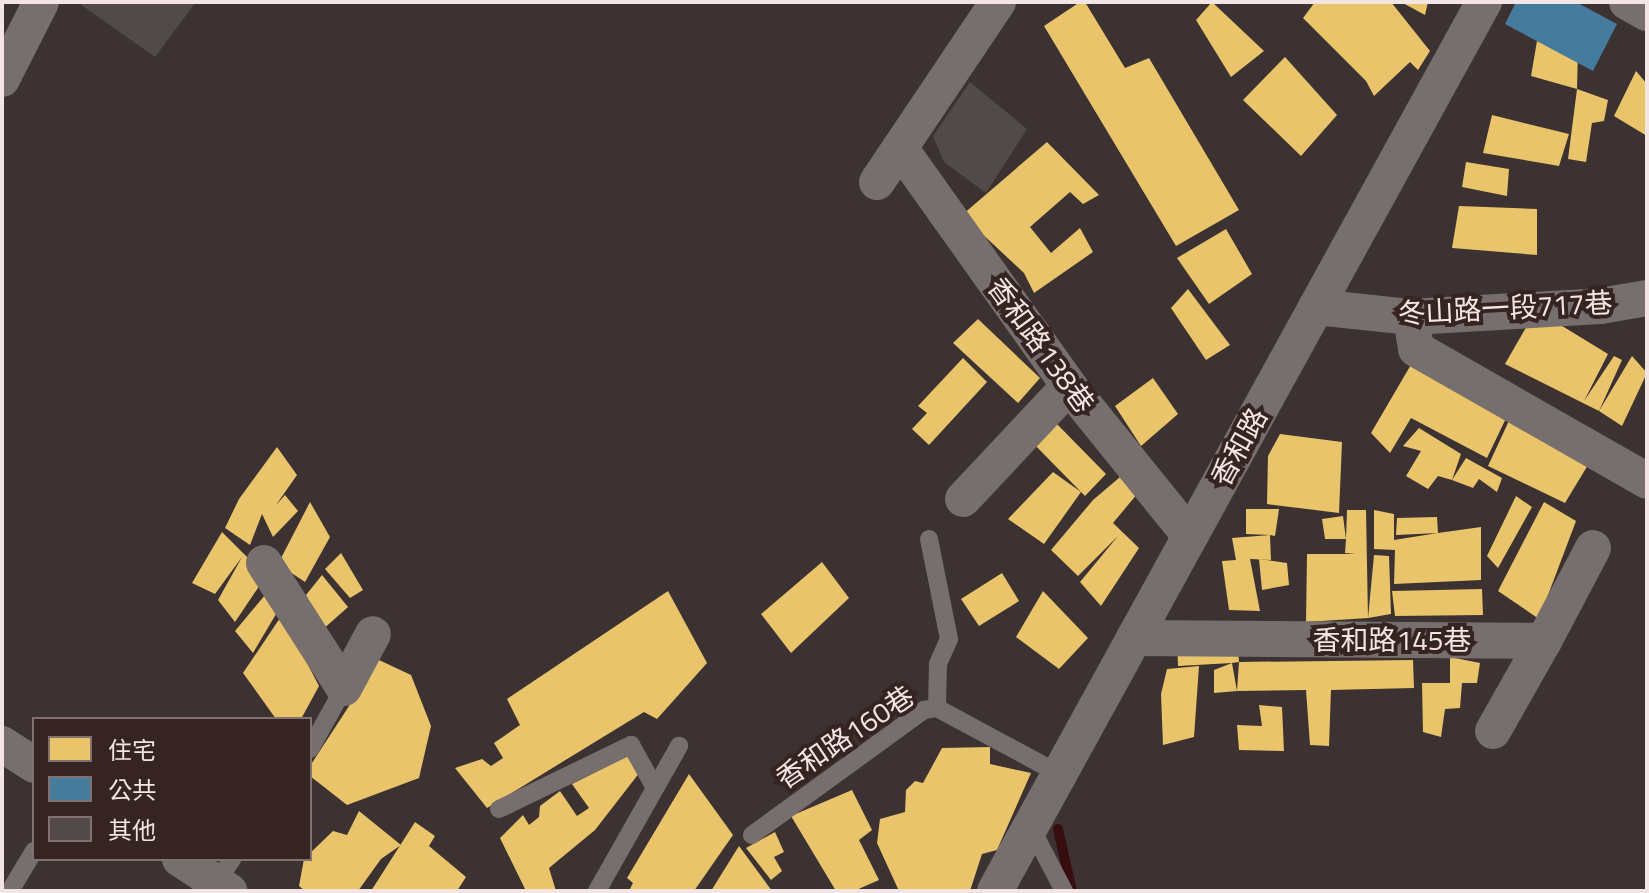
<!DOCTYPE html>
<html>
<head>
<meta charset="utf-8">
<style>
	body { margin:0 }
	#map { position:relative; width:1649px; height:893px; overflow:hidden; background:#3c3232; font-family:"Titillium Web","Noto Sans TC",sans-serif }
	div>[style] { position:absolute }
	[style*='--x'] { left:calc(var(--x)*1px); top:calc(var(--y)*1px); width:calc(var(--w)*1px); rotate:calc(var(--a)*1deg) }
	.homes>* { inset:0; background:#e9c46a }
	.public>* { inset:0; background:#457b9d }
	.stream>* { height:10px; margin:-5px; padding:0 5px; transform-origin:5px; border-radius:5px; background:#370d0f }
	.building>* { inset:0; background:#524949 }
	.service>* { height:18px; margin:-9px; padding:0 9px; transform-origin:9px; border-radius:9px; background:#776e6e }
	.minor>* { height:36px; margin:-18px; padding:0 18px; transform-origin:18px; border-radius:18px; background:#776e6e }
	span { translate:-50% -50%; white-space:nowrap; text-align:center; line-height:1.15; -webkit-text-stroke:8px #362423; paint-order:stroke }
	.street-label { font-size:28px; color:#f2e5e4 }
	.frame { position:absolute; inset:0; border:4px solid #f2e5e4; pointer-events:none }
	.legend { position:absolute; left:32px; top:717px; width:280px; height:144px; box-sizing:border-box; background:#362423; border:2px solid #817170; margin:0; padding:10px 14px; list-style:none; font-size:24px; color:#f2e5e4 }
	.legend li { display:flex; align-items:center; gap:16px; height:40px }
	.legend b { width:40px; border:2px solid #817170 }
</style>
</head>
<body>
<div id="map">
	<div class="homes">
		<div style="clip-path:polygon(1080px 2px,1085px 2px,1125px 68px,1149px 58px,1239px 210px,1176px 246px,1044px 26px)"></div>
		<div style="clip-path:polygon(1212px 2px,1264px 51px,1231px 77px,1196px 20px)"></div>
		<div style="clip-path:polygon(1315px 2px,1391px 2px,1430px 51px,1418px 70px,1410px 62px,1374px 96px,1366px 81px,1303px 18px)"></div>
		<div style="clip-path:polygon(1401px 2px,1428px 2px,1425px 15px)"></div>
		<div style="clip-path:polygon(1537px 41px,1578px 49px,1577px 89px,1608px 100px,1604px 121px,1592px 123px,1586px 162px,1568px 159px,1577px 89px,1531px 76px)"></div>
		<div style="clip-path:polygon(1285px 57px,1337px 115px,1301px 156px,1243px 100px)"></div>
		<div style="clip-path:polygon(1636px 71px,1647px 84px,1647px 136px,1614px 116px)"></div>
		<div style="clip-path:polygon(1492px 115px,1569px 134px,1559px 166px,1483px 153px)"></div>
		<div style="clip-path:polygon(1047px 142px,1099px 195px,1083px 204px,1070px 192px,1030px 227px,1051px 253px,1080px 228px,1093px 252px,1034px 293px,1024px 273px,962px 215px)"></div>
		<div style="clip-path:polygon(1466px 162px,1509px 169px,1507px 196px,1462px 187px)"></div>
		<div style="clip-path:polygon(1459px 206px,1537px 209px,1537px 255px,1452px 248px)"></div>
		<div style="clip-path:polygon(1226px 229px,1252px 274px,1209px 304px,1177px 258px)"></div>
		<div style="clip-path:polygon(1188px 289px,1230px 345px,1206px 360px,1171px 308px)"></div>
		<div style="clip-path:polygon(1536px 310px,1608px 354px,1584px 401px,1614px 356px,1622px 360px,1599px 411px,1505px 364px)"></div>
		<div style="clip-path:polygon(978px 319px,1040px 378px,1018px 403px,953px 343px)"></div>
		<div style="clip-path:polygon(1419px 351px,1509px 412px,1487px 458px,1411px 418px,1390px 453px,1371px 433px)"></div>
		<div style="clip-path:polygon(1632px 356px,1647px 373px,1622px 426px,1599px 411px)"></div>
		<div style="clip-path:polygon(963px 358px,987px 382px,929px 445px,912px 429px,927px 413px,918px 406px)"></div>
		<div style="clip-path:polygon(1153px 378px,1178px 414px,1141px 446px,1115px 406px)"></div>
		<div style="clip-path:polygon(1514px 410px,1591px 460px,1565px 503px,1488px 466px)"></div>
		<div style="clip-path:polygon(1053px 420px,1106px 474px,1085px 496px,1081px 492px,1044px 544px,1008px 519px,1053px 472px,1081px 492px,1029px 439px)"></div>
		<div style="clip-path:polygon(1419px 428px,1461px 454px,1452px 480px,1438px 476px,1428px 489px,1406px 476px,1421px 451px,1403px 446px)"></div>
		<div style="clip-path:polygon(1280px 434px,1342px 442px,1339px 513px,1267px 504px,1268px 456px)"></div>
		<div style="clip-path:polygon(277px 447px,297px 475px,276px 505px,285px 495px,298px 511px,273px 537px,262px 514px,250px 545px,225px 528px,239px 499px)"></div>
		<div style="clip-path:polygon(1466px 458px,1502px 478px,1497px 492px,1479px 479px,1473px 488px,1452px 480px)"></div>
		<div style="clip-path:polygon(1133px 466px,1143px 487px,1113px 523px,1139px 548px,1101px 606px,1080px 582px,1118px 536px,1078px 576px,1051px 550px,1093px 500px)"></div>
		<div style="clip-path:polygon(1516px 496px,1532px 507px,1498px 568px,1487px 556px)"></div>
		<div style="clip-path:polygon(310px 502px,330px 537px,305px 582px,278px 564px)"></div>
		<div style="clip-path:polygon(1544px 502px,1576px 521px,1539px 619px,1498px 591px)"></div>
		<div style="clip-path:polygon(1246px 509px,1279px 509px,1275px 536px,1270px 535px,1271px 560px,1250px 559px,1260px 611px,1229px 610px,1222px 561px,1236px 560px,1232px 538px,1270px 535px,1246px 534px)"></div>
		<div style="clip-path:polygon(1347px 510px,1366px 510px,1368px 618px,1374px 555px,1389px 556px,1391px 614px,1368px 618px,1306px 622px,1307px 554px,1356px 554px,1345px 553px,1346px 539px,1325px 539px,1322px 519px,1343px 516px,1346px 539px)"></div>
		<div style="clip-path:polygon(1374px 510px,1394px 514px,1394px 540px,1438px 533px,1396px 535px,1397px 518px,1437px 517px,1438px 533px,1481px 527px,1481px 580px,1394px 584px,1395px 550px,1374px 549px)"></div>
		<div style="clip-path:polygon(222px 532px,266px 576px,235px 622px,218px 600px,242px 557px,215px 594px,192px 583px)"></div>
		<div style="clip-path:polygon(341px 553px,363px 590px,350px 598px,325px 569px)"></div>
		<div style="clip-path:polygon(1259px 559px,1287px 563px,1289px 585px,1262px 590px)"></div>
		<div style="clip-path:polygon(822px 562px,849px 598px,791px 653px,761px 614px)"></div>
		<div style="clip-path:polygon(1002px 573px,1019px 601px,979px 626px,961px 599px)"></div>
		<div style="clip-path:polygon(322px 575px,348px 607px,321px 631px,306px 595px)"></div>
		<div style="clip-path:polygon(1482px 589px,1483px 615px,1395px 616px,1392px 591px)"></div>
		<div style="clip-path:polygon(668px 591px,707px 663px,657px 719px,644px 712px,487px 808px,455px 768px,482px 759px,491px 766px,503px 758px,494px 743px,520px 725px,507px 699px)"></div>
		<div style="clip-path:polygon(1043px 591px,1088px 638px,1059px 669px,1016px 637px)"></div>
		<div style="clip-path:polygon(265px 595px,279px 609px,253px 653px,235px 631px)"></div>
		<div style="clip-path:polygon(282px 615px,319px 686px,301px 719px,276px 719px,243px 673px)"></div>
		<div style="clip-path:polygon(1177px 639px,1237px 639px,1239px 662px,1413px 660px,1414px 688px,1331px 690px,1329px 746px,1310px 745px,1306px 690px,1237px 691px,1239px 662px,1232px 663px,1237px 691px,1214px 693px,1214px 670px,1232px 663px,1178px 666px)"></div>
		<div style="clip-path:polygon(1450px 657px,1480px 663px,1477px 683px,1462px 683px,1460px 708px,1445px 709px,1441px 737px,1423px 732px,1422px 683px,1450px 683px)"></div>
		<div style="clip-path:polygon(379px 660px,411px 675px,431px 726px,419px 778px,347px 805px,310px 776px,310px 766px)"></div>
		<div style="clip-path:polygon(1199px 666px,1194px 737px,1163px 745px,1161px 694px,1167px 669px)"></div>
		<div style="clip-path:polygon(1259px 705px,1282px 707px,1284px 751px,1239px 750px,1237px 725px,1262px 726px)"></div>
		<div style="clip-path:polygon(990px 747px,990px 764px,1031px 773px,997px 850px,982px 854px,970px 891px,899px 891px,877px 843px,880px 819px,905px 812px,906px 790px,915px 781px,923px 783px,942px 748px)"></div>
		<div style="clip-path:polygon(628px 756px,640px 772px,595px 830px,549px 868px,556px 891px,526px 891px,500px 838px,523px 815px,529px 825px,539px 817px,540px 806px,560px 791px,577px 816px,589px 808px,572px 784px)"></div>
		<div style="clip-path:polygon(689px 774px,733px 835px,694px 891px,629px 891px,633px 883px,627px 878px)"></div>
		<div style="clip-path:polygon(852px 790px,872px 830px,859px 840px,879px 880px,854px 891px,836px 891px,791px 816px)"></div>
		<div style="clip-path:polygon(359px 811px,401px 845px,381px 859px,358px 891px,305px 891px,299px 886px,304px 859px,333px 831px,347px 835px)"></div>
		<div style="clip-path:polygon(415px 822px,435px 836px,429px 846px,466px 877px,457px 891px,371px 891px)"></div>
		<div style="clip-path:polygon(775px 832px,784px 852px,774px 857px,782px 871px,771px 880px,746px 848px)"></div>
		<div style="clip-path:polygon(739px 846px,772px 891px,711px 891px)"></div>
	</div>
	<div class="public">
		<div style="clip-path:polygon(1516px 2px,1576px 2px,1617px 24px,1593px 71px,1505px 24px)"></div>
	</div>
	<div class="stream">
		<div style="--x:1058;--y:829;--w:64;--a:77.3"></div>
	</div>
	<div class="building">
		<div style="clip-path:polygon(77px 2px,196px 2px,155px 57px)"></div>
		<div style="clip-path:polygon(970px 82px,1027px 129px,986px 193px,944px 162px,933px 136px)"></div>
	</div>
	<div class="service">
		<div style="--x:929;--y:539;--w:102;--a:78.7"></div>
		<div style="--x:949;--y:639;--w:27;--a:114"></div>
		<div style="--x:938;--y:664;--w:44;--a:91.3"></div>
		<div style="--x:310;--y:749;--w:70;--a:-60.9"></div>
		<div style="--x:499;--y:809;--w:147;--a:-25.9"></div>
		<div style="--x:631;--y:745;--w:49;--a:60.8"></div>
		<div style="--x:1030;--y:826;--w:73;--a:62.4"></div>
		<div style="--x:752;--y:835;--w:213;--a:-36"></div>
		<div style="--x:924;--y:710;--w:13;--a:-9"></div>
		<div style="--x:937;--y:708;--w:135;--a:28.3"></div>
		<div style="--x:216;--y:883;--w:29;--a:-56"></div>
		<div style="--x:10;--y:891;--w:47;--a:-59"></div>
		<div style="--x:597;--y:891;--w:167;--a:-60.5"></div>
	</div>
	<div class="minor">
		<div style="--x:1627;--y:2;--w:23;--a:29"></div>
		<div style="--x:2;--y:79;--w:86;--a:-63.1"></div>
		<div style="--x:900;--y:148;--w:292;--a:54.6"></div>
		<div style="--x:1069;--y:386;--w:193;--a:51.1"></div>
		<div style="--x:877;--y:182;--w:217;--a:-56.1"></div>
		<div style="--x:1316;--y:307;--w:96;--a:6"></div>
		<div style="--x:1411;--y:317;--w:189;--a:-3.3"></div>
		<div style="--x:1600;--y:306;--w:48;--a:-9.7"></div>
		<div style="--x:1411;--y:317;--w:32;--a:81"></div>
		<div style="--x:1416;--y:349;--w:266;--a:29.7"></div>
		<div style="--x:963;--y:499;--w:155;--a:-46.8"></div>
		<div style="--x:264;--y:563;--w:148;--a:57.4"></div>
		<div style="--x:344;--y:688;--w:61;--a:-61.8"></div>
		<div style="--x:1134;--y:638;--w:410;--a:0.4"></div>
		<div style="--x:1544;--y:641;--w:105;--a:-62.2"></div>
		<div style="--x:1493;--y:731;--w:103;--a:-60.5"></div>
		<div style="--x:2;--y:744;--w:38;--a:33"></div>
		<div style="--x:180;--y:859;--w:59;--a:33.1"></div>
		<div style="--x:995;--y:891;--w:1015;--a:-61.19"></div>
	</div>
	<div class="street-label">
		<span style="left:1505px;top:308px;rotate:-3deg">冬山路一段717巷</span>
		<span style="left:1041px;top:345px;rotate:54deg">香和路138巷</span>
		<span style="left:1239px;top:447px;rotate:-61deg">香和路</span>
		<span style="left:1392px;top:640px">香和路145巷</span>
		<span style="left:845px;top:737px;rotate:-34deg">香和路160巷</span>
	</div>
	<div class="frame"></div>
	<ul class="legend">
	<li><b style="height:22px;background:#e9c46a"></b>住宅</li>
	<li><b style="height:22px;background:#457b9d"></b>公共</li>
	<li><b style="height:22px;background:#524949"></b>其他</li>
	</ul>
</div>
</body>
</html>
